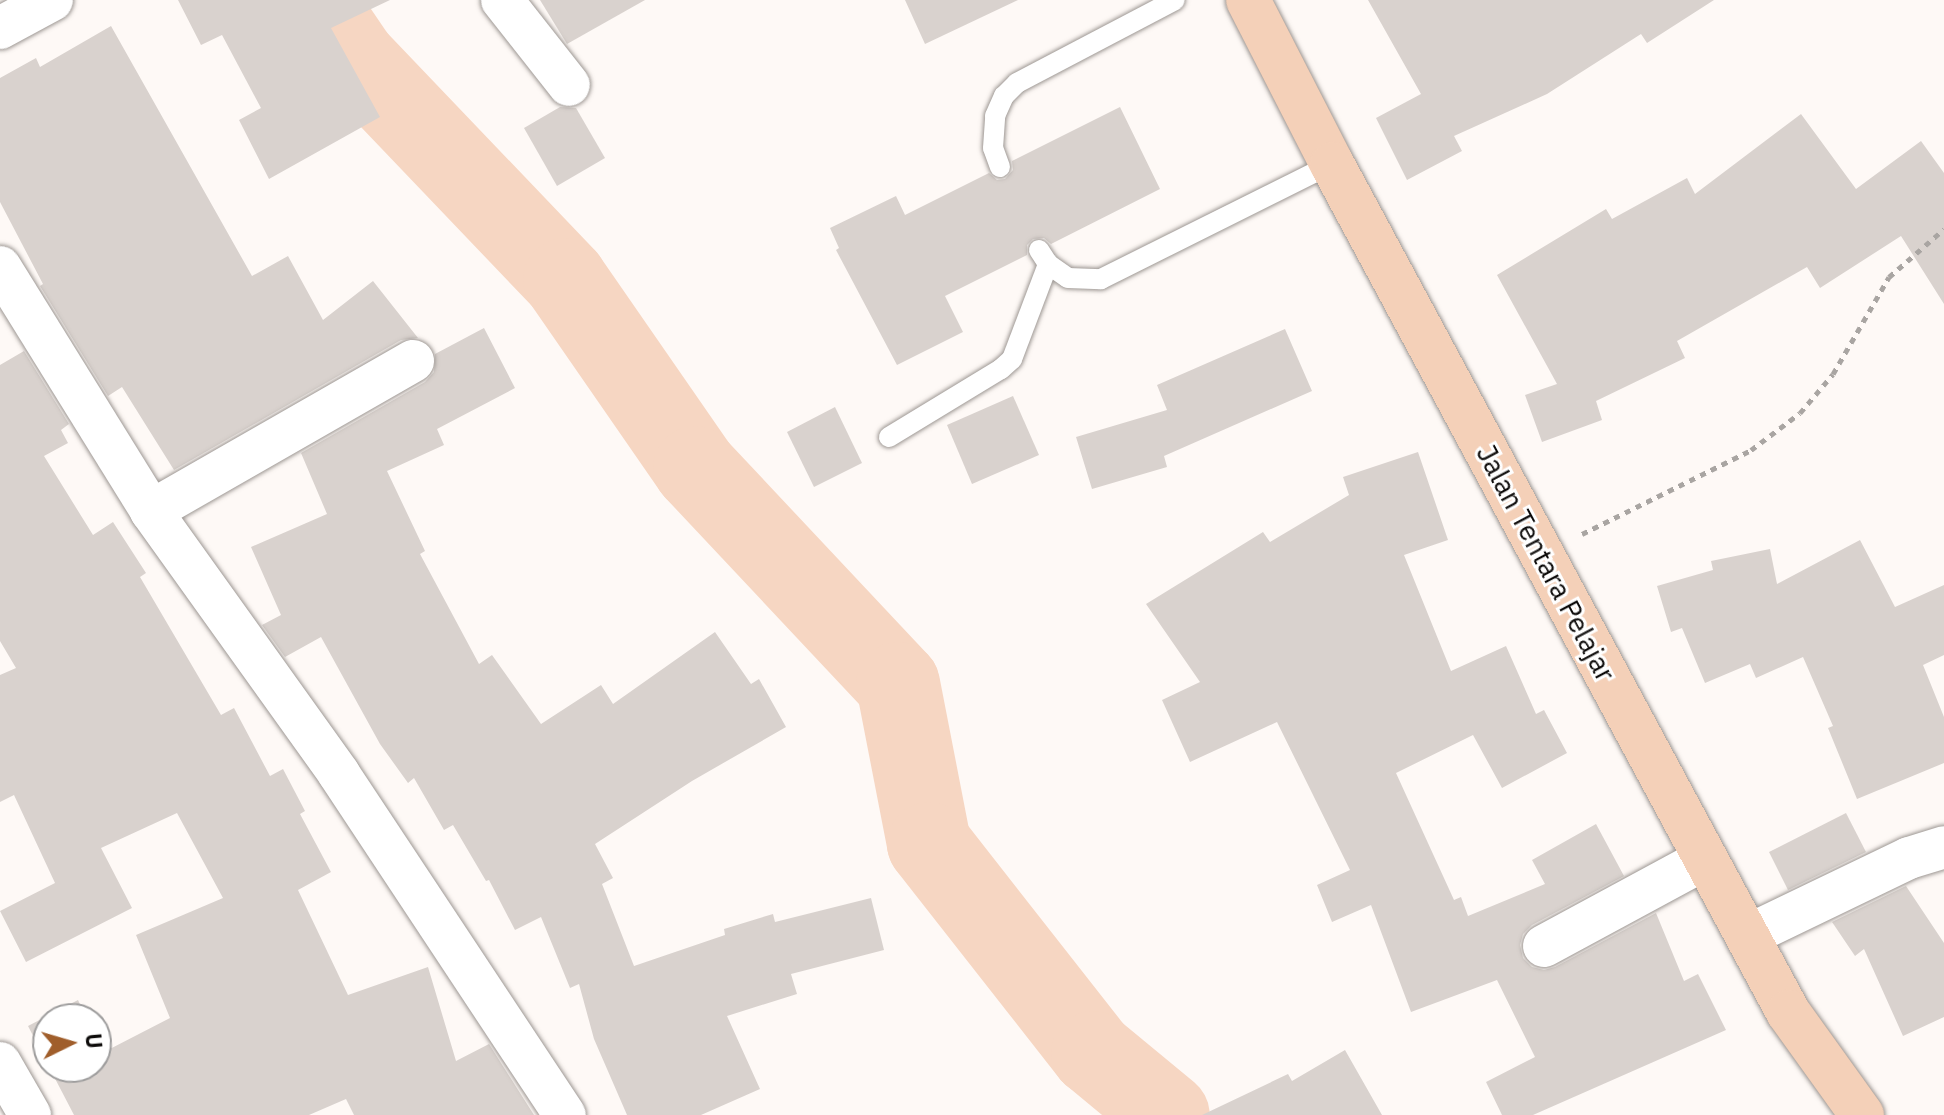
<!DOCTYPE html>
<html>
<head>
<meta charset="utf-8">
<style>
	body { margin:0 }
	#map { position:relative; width:1944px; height:1115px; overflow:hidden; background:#fef9f6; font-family:"IBM Plex Sans",sans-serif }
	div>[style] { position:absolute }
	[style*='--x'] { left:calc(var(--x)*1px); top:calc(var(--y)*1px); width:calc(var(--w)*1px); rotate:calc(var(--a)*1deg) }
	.river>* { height:84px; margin:-42px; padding:0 42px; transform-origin:42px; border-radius:42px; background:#f6d6c2 }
	.building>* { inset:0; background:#d9d2ce }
	.path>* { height:5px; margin-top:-2.5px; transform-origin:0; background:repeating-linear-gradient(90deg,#a9a5a2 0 6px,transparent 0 12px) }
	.roads { filter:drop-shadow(0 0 2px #9d9793) drop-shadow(0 0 2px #9d9793) }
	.service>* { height:20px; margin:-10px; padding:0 10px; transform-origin:10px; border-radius:10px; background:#fff }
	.minor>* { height:42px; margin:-21px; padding:0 21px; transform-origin:21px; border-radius:21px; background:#fff }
	.trunk>* { height:44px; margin:-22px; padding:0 22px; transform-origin:22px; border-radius:22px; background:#f4d0b8 }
	span { translate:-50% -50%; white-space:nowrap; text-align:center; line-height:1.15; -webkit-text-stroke:6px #fff; paint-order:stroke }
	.street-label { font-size:28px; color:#0d0b0a }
	.north { position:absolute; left:32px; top:1003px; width:80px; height:80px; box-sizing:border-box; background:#fff; border:2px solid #9e9d9d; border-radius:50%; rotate:85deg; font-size:22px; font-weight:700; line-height:32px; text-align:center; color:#0d0b0a }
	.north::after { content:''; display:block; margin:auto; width:28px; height:36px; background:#a05e2b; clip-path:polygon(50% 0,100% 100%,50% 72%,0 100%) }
</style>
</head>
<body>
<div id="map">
	<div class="river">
		<div style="--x:314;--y:0;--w:73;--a:55.7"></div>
		<div style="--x:355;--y:60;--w:304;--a:46.3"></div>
		<div style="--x:565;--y:280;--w:229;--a:55.3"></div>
		<div style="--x:695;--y:468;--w:296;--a:46.8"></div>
		<div style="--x:898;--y:684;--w:163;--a:79"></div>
		<div style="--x:929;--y:844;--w:266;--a:51.9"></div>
		<div style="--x:1093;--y:1053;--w:97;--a:39.6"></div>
	</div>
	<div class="building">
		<div style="clip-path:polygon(178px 0,390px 0,331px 28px,380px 117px,269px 179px,239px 120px,261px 108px,222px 35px,201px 45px)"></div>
		<div style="clip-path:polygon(540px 0,645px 0,567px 44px)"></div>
		<div style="clip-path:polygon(905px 0,1018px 0,925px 44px)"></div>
		<div style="clip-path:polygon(1368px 0,1714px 0,1647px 43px,1641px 34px,1547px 94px,1454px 136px,1462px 151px,1407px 180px,1376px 118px,1421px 94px)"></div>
		<div style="clip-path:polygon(111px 26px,252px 276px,288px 256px,323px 320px,373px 281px,418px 338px,401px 340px,174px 470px,122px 387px,108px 396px,40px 286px,43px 284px,0 202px,0 78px,36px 58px,40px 67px)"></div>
		<div style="clip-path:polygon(560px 107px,576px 108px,605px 158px,557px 186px,524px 128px)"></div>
		<div style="clip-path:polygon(1120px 107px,1160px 189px,1051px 244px,1044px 238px,1033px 239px,1027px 245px,1027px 255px,945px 296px,963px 332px,897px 365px,836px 250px,839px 248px,830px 228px,896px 196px,905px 215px,989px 173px,997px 180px,1005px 179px,1013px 170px,1012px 161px)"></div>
		<div style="clip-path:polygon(1801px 114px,1856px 189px,1921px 141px,1944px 173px,1944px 304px,1901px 236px,1820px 288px,1807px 267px,1677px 341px,1685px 358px,1596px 401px,1602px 420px,1542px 442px,1525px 395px,1557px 384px,1497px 275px,1606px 209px,1612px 219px,1687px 178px,1695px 194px)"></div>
		<div style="clip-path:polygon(484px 328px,515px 388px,437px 429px,444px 445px,387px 471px,425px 551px,420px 554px,479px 664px,492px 655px,541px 724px,601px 685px,613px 704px,715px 632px,751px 684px,759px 679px,786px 727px,692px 781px,595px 844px,613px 878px,602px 884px,634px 966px,725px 935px,724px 929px,773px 914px,775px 922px,871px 898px,884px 950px,791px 974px,797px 994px,727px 1016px,760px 1089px,701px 1115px,627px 1115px,594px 1039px,579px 984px,570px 988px,541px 917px,515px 930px,489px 880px,486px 881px,453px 825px,444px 830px,414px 778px,408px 783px,380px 744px,321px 637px,285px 657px,262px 625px,281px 615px,251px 547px,327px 514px,301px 453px,425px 382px,434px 372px,435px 354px)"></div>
		<div style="clip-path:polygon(1285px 329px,1312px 391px,1164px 456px,1167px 467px,1092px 489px,1076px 437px,1167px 410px,1157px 385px)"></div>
		<div style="clip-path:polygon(24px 351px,69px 424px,61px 430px,68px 443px,44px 456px,93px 535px,113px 522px,146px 573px,140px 577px,221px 715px,234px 708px,270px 776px,283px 769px,305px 811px,300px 814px,331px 872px,298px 890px,348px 995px,428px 967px,456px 1061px,489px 1044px,534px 1115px,354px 1115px,346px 1099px,309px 1115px,74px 1115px,49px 1067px,96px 1067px,96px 1036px,104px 1052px,170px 1018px,136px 935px,223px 898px,177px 813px,101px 848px,132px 908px,26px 962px,0 911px,55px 883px,14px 795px,0 802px,0 675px,16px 668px,0 641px,0 365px)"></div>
		<div style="clip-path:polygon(1013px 396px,1039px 455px,972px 484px,947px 425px)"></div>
		<div style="clip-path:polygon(835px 407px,862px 463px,814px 487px,787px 432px)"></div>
		<div style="clip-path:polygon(1418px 452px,1448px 540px,1404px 555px,1451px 671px,1506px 646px,1536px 714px,1544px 710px,1567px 753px,1502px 788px,1473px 735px,1396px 773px,1454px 900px,1461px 897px,1468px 916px,1545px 884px,1532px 860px,1596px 824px,1624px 876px,1532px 925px,1523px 934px,1520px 945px,1523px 958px,1532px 967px,1544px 970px,1555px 967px,1656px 913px,1684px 981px,1698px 974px,1726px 1030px,1533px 1115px,1502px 1115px,1486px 1082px,1535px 1057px,1497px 980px,1411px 1012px,1371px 905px,1332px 922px,1317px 885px,1350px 870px,1277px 722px,1190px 762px,1162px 700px,1200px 682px,1146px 604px,1263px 532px,1270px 542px,1349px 495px,1343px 477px)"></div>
		<div style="clip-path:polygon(1860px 540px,1895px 607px,1944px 585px,1944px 655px,1923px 665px,1944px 717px,1944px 763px,1857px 799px,1828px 728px,1833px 726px,1803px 657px,1756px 678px,1750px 664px,1705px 683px,1682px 628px,1671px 632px,1657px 586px,1713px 570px,1711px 561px,1770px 549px,1777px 584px)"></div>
		<div style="clip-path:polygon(1846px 813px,1866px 852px,1788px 890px,1769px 852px)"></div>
		<div style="clip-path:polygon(1906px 886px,1944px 943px,1944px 1017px,1903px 1036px,1864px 949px,1855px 956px,1832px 922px)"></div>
		<div style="clip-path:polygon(78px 1000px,87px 1019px,48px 1019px,48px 1065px,28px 1026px)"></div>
		<div style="clip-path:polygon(1345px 1050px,1382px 1115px,1202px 1115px,1288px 1074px,1292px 1081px)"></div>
	</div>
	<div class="path">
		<div style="--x:1582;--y:534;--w:189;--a:-26.4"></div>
		<div style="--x:1751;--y:450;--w:61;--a:-37.1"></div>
		<div style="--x:1800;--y:413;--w:51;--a:-49.8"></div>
		<div style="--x:1833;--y:374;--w:112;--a:-60"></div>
		<div style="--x:1889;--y:277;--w:73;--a:-41.1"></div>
	</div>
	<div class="roads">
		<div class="service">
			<div style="--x:1000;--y:167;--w:20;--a:-110"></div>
			<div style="--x:993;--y:148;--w:32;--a:-86"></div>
			<div style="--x:995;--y:116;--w:22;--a:-66"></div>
			<div style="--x:1004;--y:96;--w:18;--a:-45"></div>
			<div style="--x:1017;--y:83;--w:178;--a:-27.7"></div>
			<div style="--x:1039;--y:250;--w:17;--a:57"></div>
			<div style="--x:1048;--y:264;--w:24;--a:35"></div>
			<div style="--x:1068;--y:278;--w:33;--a:2"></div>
			<div style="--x:1101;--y:279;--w:258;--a:-26.5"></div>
			<div style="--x:889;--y:437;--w:131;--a:-31.3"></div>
			<div style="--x:1001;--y:369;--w:15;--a:-42"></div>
			<div style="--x:1012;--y:359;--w:102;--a:-69.2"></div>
		</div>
		<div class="minor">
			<div style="--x:502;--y:0;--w:108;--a:51.8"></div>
			<div style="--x:0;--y:28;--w:59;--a:-28.3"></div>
			<div style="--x:0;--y:267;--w:287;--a:58.2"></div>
			<div style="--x:151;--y:511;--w:323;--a:54.4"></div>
			<div style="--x:339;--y:774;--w:409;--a:56.5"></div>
			<div style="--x:151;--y:511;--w:302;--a:-29.8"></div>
			<div style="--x:1747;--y:936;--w:180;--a:-25.7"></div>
			<div style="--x:1909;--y:858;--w:37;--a:-17"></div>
			<div style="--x:1544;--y:946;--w:183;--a:-28.4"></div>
			<div style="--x:0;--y:1063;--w:60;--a:60"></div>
		</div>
		<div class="trunk">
			<div style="--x:1248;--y:0;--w:184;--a:62.9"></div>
			<div style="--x:1332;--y:164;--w:963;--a:61.73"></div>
			<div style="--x:1788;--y:1012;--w:127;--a:54.3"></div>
		</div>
	</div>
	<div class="street-label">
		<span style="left:1546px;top:563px;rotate:62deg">Jalan Tentara Pelajar</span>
	</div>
	<div class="north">U</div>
</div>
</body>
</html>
